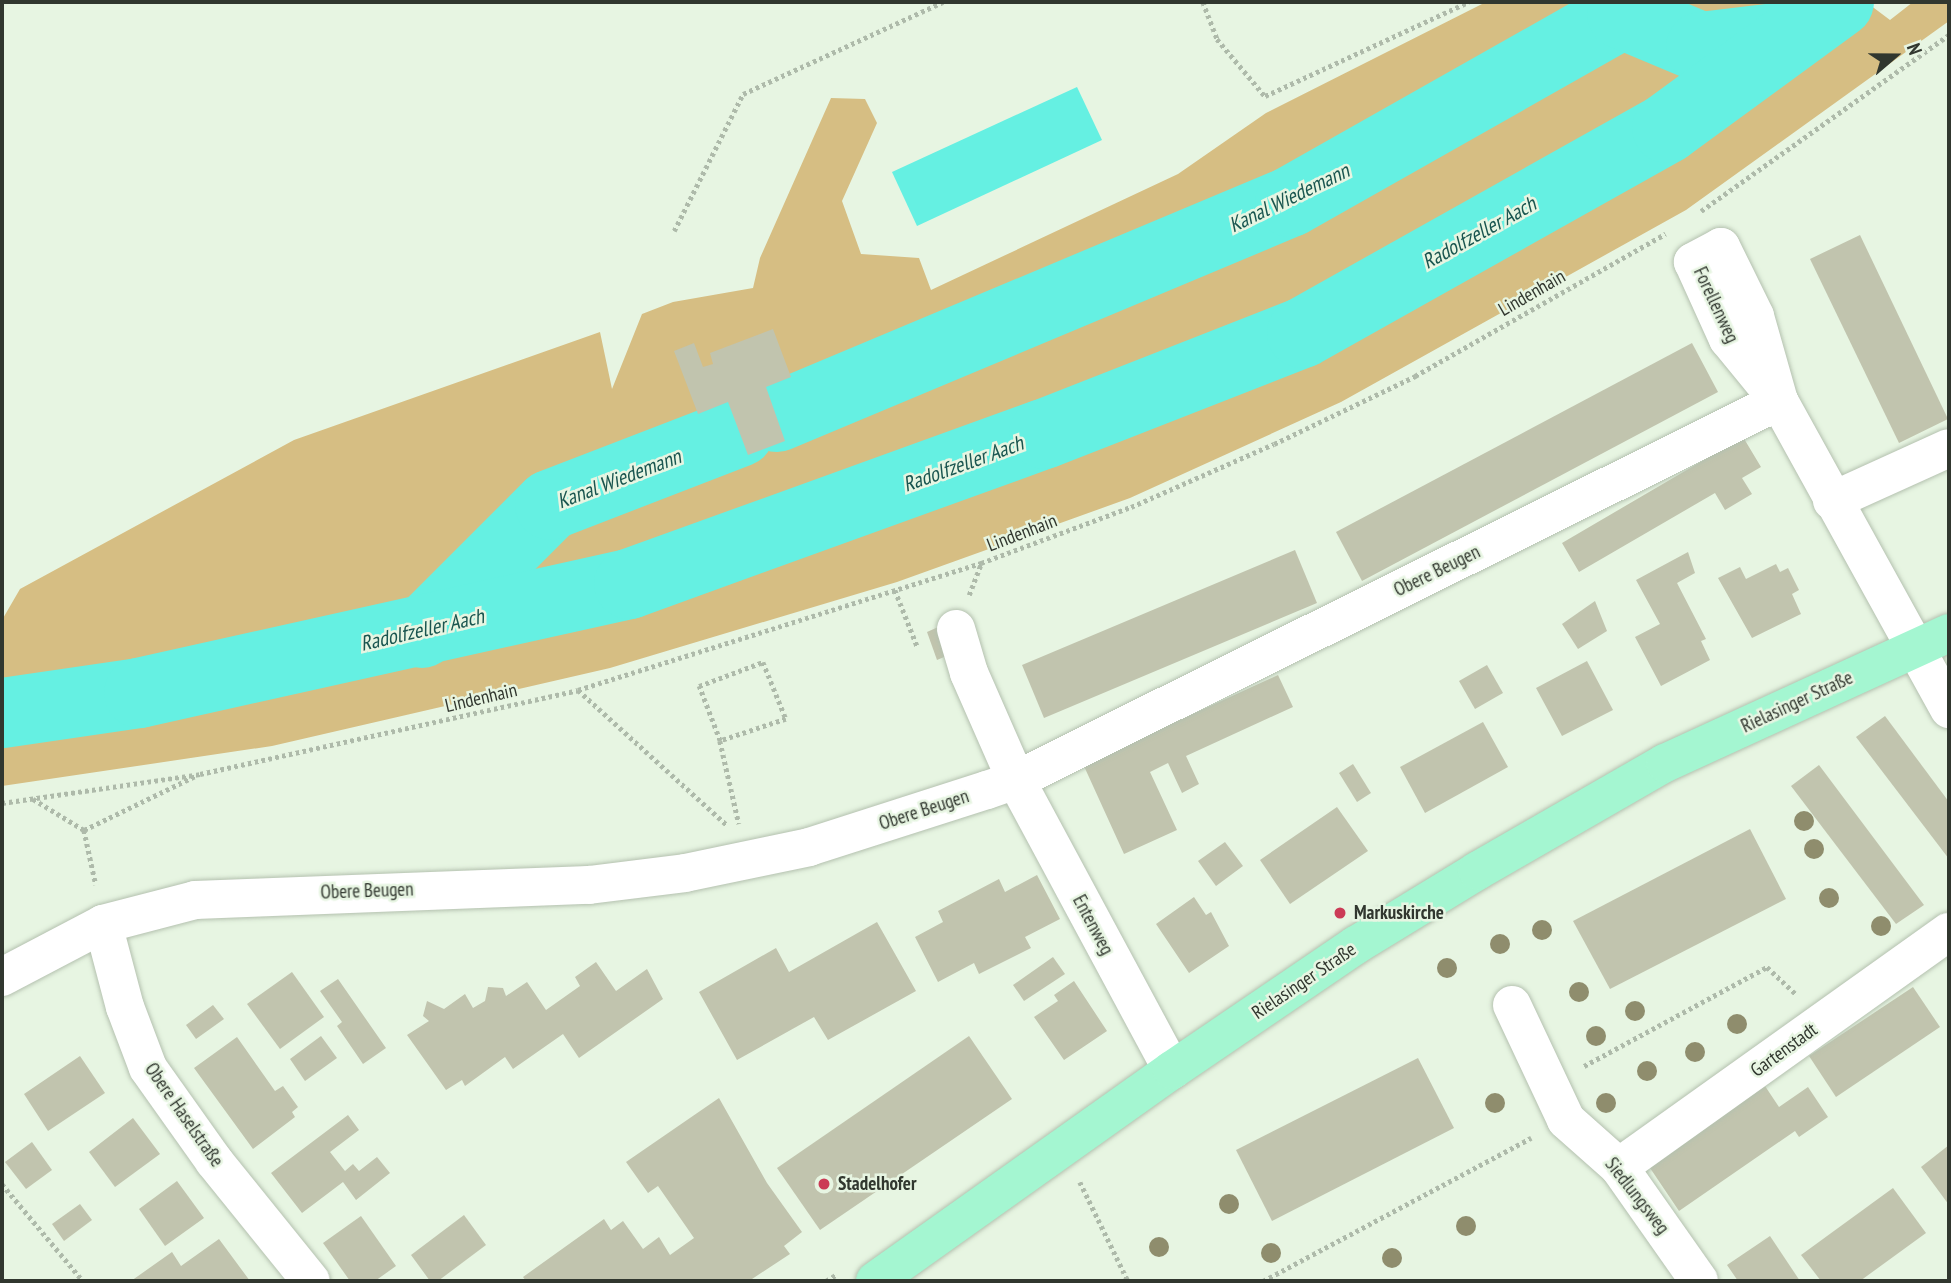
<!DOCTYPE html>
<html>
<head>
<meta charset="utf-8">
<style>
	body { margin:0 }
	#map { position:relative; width:1951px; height:1283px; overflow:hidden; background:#e7f5e2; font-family:"PT Sans Narrow",sans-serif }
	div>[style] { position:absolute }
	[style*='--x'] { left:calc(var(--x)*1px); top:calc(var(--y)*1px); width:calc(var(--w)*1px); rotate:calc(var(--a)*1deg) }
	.green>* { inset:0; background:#d6be83 }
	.water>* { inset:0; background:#65f0e2 }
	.river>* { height:70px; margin:-35px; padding:0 35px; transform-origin:35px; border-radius:35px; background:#65f0e2 }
	.building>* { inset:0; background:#c1c4ae }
	.path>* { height:4.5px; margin-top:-2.25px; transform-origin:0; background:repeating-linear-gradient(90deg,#aebaaa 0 3.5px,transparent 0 7px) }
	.roads { filter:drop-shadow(0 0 2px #b4c1af) drop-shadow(0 0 2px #b4c1af) }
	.minor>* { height:38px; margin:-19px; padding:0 19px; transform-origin:19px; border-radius:19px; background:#fff }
	.major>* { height:38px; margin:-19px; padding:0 19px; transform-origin:19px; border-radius:19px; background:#a4f6d1 }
	.trees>* { width:20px; height:20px; margin:-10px; border-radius:50%; background:#8f8d6d }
	.dots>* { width:19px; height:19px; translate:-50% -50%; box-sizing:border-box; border:4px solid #e7f5e2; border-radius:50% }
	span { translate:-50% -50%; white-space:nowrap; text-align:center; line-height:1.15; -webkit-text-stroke:5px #e7f5e2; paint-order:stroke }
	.street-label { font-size:19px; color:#31372f }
	.poi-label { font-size:19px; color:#31372f; font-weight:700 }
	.left { translate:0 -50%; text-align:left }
	.water-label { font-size:21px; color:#19554f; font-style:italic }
	.frame { position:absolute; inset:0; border:4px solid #31372f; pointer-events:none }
	.north { position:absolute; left:1860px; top:21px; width:70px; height:70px; -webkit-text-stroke:5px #e7f5e2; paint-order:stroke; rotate:70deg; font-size:19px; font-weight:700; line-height:28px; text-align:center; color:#31372f }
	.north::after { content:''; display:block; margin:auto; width:24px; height:32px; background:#31372f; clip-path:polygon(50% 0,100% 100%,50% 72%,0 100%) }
</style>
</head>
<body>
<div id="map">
	<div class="green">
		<div style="clip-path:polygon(1486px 2px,1866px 2px,1890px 20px,1913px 2px,1949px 2px,1949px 21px,1686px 210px,1341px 402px,1130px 498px,897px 582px,610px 668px,272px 746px,2px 786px,2px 620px,20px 589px,294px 440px,600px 332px,612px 389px,642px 314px,673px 302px,753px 288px,760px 258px,831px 98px,865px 99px,877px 123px,842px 201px,861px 254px,919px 258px,931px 290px,1178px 174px,1266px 113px)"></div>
	</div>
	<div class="water">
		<div style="clip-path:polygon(1077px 87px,1102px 140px,917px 226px,892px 172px)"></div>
	</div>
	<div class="river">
		<div style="--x:777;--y:417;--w:556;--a:-22.74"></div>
		<div style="--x:1290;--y:202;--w:382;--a:-29.5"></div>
		<div style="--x:1622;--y:14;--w:86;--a:22.7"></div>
		<div style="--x:1701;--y:47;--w:92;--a:-6.9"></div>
		<div style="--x:422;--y:633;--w:181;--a:-45"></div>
		<div style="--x:550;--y:505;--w:203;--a:-21.1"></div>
		<div style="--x:2;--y:713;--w:138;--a:-8.3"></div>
		<div style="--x:139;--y:693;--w:502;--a:-12.54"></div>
		<div style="--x:629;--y:584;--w:441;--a:-19.9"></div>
		<div style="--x:1044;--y:434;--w:277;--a:-21.4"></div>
		<div style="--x:1302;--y:333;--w:419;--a:-29.3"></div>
		<div style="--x:1667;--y:128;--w:213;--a:-36.2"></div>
	</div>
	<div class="building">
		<div style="clip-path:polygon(1860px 235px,1948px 419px,1899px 443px,1810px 259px)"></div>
		<div style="clip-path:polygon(773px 329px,791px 377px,766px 387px,785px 441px,748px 455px,728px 402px,698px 414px,674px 351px,694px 343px,703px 367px,713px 364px,710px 353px)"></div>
		<div style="clip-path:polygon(1692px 343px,1718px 392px,1362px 581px,1336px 532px)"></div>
		<div style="clip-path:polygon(1743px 437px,1761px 467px,1742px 478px,1752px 494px,1725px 510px,1715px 493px,1579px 572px,1562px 543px)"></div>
		<div style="clip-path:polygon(1295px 550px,1317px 603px,1044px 718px,1022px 665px)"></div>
		<div style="clip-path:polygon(1688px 552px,1695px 573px,1677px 583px,1706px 639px,1701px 641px,1710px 660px,1661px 686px,1635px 637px,1660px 624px,1636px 580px)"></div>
		<div style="clip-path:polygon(1776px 564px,1780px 572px,1788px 568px,1799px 590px,1792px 594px,1801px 614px,1752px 638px,1718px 578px,1740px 567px,1746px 579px)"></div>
		<div style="clip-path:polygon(1595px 601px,1607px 631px,1578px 649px,1562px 624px)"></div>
		<div style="clip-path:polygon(945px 624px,956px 652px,937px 660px,927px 632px)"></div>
		<div style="clip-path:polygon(1587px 661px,1613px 710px,1562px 736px,1536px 688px)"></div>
		<div style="clip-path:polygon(1487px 665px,1503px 693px,1475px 709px,1459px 681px)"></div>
		<div style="clip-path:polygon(1278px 675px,1293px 707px,1186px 756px,1199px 784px,1182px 793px,1168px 763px,1150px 772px,1177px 830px,1124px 854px,1083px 764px)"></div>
		<div style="clip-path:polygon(1885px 716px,1949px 802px,1949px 859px,1856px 737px)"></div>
		<div style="clip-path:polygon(1483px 722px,1508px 767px,1425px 813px,1400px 767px)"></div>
		<div style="clip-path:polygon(1353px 764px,1371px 793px,1357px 802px,1339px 773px)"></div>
		<div style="clip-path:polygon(1819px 765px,1924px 905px,1896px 924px,1791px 786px)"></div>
		<div style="clip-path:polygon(1337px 807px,1368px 851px,1290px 904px,1260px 860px)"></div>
		<div style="clip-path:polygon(1750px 829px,1786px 899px,1610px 989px,1573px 921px)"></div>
		<div style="clip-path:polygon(1225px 842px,1243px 866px,1216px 886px,1198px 861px)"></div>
		<div style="clip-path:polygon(1037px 875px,1060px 919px,1025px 937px,1031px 948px,979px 974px,974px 963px,938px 982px,915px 937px,943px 922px,938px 911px,999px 879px,1005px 892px)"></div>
		<div style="clip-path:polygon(1194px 897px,1206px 915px,1211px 912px,1229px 946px,1189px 973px,1156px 924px)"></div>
		<div style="clip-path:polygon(877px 922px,916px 991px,828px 1040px,814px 1017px,737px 1060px,699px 992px,776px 948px,789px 972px)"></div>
		<div style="clip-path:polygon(1053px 957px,1065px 974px,1024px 1001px,1013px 985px)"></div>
		<div style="clip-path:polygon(596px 962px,616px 991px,647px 969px,663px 999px,579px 1058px,563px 1034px,513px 1069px,505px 1057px,465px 1086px,462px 1080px,446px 1090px,407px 1035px,429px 1021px,423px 1016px,427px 1001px,444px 1009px,465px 994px,473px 1008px,485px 1001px,488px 987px,503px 988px,506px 996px,527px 982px,546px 1010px,580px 986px,575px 977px)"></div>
		<div style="clip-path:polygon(292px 972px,324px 1017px,280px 1049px,247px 1004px)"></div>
		<div style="clip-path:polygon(338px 979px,386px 1048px,363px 1064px,337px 1026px,342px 1022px,320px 991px)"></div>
		<div style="clip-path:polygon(1074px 981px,1107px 1031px,1064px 1060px,1034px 1017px,1058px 1001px,1054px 995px)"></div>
		<div style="clip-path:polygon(1913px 987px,1940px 1027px,1836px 1097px,1809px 1056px)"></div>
		<div style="clip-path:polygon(213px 1005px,224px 1019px,196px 1039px,186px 1025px)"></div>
		<div style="clip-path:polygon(321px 1036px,337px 1058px,305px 1081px,290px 1059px)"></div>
		<div style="clip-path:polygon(969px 1036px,1012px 1099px,820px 1230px,777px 1168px)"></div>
		<div style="clip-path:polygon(237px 1037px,275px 1091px,283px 1086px,298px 1107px,292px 1112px,295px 1117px,253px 1149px,194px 1068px)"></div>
		<div style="clip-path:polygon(80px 1056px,105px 1093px,48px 1131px,24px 1094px)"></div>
		<div style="clip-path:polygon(1418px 1058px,1454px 1128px,1272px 1221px,1236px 1150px)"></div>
		<div style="clip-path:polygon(1765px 1086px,1779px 1107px,1808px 1087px,1828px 1117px,1799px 1137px,1795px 1131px,1679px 1211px,1648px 1165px)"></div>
		<div style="clip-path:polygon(719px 1098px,767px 1183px,802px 1232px,784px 1246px,790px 1254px,749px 1281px,526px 1281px,523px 1277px,604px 1219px,611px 1230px,623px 1221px,643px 1249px,659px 1237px,670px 1255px,694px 1238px,658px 1186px,648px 1193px,626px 1162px)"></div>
		<div style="clip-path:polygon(348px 1115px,359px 1130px,330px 1152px,345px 1171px,353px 1164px,359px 1171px,377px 1157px,390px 1173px,356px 1200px,343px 1182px,302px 1213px,271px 1173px)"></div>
		<div style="clip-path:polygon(133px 1118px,160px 1154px,115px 1187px,89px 1152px)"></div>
		<div style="clip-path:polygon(32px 1142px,52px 1170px,26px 1189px,5px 1162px)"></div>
		<div style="clip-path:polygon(1949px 1145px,1949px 1205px,1921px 1167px)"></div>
		<div style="clip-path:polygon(177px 1181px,204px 1218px,165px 1246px,139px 1209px)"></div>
		<div style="clip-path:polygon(1893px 1188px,1926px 1233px,1860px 1281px,1821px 1281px,1801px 1255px)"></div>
		<div style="clip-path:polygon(80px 1204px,92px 1220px,64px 1241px,52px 1224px)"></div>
		<div style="clip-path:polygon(464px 1215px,486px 1245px,438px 1281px,430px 1281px,411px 1255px)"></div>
		<div style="clip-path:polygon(361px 1216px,396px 1266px,375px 1281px,350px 1281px,323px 1243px)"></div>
		<div style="clip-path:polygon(1770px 1236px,1800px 1281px,1738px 1281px,1727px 1265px)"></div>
		<div style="clip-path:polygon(219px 1239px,250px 1281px,131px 1281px,172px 1252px,181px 1266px)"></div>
	</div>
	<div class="path">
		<div style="--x:1203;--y:2;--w:40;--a:69"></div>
		<div style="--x:1217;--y:39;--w:75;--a:49.9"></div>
		<div style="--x:1265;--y:96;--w:224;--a:-24.8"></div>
		<div style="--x:1701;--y:211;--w:304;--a:-35.4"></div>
		<div style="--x:674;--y:231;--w:153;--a:-63.3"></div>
		<div style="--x:743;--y:94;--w:220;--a:-24.7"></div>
		<div style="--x:895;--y:590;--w:62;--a:68.4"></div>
		<div style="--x:969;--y:595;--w:33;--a:-69"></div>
		<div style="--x:578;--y:690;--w:201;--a:42.2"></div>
		<div style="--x:720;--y:741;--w:59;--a:-110.9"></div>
		<div style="--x:699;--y:686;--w:68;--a:-20.6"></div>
		<div style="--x:763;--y:662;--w:61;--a:68"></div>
		<div style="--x:786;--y:719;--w:70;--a:161.6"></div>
		<div style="--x:720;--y:741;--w:85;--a:77.1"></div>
		<div style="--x:33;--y:799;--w:60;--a:31.3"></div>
		<div style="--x:84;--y:830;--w:123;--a:-25.9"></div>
		<div style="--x:2;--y:803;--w:200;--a:-8.3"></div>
		<div style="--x:200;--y:774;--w:387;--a:-12.5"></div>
		<div style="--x:578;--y:690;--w:423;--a:-17.5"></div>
		<div style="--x:981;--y:563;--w:160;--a:-20.5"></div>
		<div style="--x:1131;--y:507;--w:156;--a:-23.8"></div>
		<div style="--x:1274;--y:444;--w:157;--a:-25.7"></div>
		<div style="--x:1415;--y:376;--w:288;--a:-29.6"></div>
		<div style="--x:84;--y:830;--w:56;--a:77.7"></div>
		<div style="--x:1584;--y:1066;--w:208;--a:-28.4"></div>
		<div style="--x:1767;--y:967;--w:40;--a:43"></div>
		<div style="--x:1080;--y:1182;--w:110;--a:64.1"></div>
		<div style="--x:2;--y:1184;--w:126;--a:50.1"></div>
		<div style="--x:826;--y:1281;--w:13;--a:-32"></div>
		<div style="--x:1263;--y:1281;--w:304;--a:-28.1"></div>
	</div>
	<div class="roads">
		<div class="minor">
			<div style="--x:1779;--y:401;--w:88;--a:-105.8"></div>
			<div style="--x:1755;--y:316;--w:77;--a:-116.2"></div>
			<div style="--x:1721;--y:247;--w:32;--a:152"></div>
			<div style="--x:1693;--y:262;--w:85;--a:65.6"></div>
			<div style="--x:1728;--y:339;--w:80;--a:50.6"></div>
			<div style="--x:1779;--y:401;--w:352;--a:61.1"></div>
			<div style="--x:1832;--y:501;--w:128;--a:-24.4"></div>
			<div style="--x:956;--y:629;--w:46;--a:73.5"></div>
			<div style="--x:969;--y:673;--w:117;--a:66.3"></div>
			<div style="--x:1016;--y:780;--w:329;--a:61.7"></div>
			<div style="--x:103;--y:924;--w:86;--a:75.2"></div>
			<div style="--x:125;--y:1007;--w:65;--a:69.3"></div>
			<div style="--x:148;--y:1068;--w:114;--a:54.6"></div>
			<div style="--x:214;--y:1161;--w:154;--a:51.1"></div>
			<div style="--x:2;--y:977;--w:114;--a:-27.7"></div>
			<div style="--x:103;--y:924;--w:95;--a:-14.6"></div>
			<div style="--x:195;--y:900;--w:394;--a:-2.2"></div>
			<div style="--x:589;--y:885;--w:97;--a:-7.1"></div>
			<div style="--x:685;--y:873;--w:127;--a:-11.8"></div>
			<div style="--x:809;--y:847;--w:187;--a:-17.8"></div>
			<div style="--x:987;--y:790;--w:31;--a:-19"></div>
			<div style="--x:1016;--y:780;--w:852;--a:-26.41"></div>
			<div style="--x:1512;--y:1005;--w:127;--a:64.8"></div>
			<div style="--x:1566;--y:1120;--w:71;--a:41.6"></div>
			<div style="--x:1619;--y:1167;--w:139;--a:54.9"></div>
			<div style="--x:1619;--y:1167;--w:405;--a:-35.5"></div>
		</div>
		<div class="major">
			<div style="--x:875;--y:1281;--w:364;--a:-35.4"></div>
			<div style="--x:1172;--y:1070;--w:222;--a:-34.2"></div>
			<div style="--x:1356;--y:945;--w:142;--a:-31.4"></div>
			<div style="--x:1477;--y:871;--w:217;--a:-29.9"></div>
			<div style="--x:1665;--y:763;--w:312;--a:-24.6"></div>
		</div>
	</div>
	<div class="trees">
		<div style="left:1804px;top:821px"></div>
		<div style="left:1814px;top:849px"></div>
		<div style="left:1829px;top:898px"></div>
		<div style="left:1881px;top:926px"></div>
		<div style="left:1542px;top:930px"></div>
		<div style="left:1500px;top:944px"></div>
		<div style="left:1447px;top:968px"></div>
		<div style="left:1579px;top:992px"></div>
		<div style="left:1635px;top:1011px"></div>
		<div style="left:1737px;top:1024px"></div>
		<div style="left:1596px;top:1036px"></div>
		<div style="left:1695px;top:1052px"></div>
		<div style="left:1647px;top:1071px"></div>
		<div style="left:1495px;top:1103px"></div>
		<div style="left:1606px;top:1103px"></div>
		<div style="left:1229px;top:1204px"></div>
		<div style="left:1466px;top:1226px"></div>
		<div style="left:1159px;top:1247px"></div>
		<div style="left:1271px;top:1253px"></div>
		<div style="left:1392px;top:1258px"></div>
	</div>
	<div class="dots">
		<div style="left:1340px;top:913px;background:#cb3b56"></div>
		<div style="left:824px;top:1184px;background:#cb3b56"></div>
	</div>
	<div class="street-label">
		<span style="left:1532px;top:293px;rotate:-30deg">Lindenhain</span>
		<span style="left:1716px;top:305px;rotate:65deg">Forellenweg</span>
		<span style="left:1022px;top:533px;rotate:-21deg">Lindenhain</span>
		<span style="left:1437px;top:571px;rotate:-26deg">Obere Beugen</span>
		<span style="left:481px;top:698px;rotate:-13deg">Lindenhain</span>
		<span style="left:1797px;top:702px;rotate:-25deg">Rielasinger Straße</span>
		<span style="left:924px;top:810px;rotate:-18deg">Obere Beugen</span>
		<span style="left:367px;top:891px;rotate:-2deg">Obere Beugen</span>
		<span style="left:1093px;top:925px;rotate:62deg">Entenweg</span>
		<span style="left:1304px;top:981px;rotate:-34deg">Rielasinger Straße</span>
		<span style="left:1784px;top:1050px;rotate:-36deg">Gartenstadt</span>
		<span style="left:184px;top:1115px;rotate:55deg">Obere Haselstraße</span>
		<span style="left:1637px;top:1196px;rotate:52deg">Siedlungsweg</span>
	</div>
	<div class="poi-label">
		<span class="left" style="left:1354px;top:913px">Markuskirche</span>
		<span class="left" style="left:838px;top:1184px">Stadelhofer</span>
	</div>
	<div class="water-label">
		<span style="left:1289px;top:198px;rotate:-26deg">Kanal Wiedemann</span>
		<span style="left:1479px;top:233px;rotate:-29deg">Radolfzeller Aach</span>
		<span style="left:963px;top:464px;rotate:-20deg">Radolfzeller Aach</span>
		<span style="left:619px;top:479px;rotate:-21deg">Kanal Wiedemann</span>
		<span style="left:422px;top:630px;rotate:-13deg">Radolfzeller Aach</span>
	</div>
	<div class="frame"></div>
	<div class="north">N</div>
</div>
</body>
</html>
